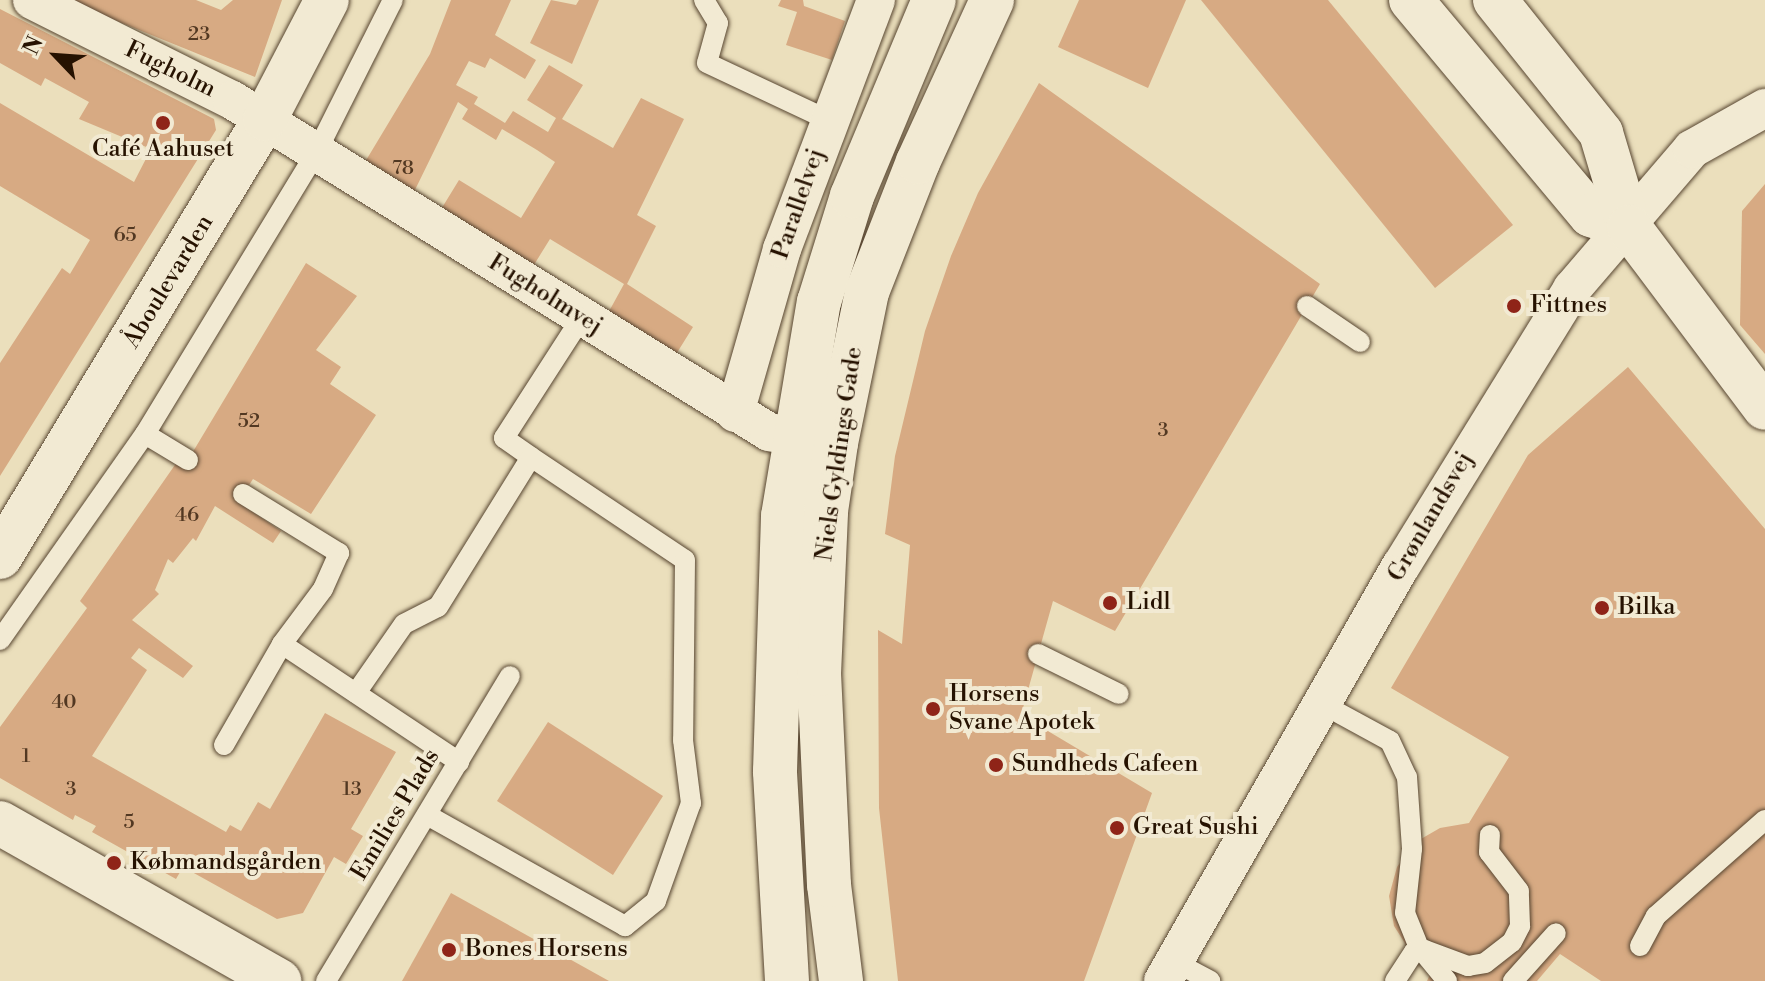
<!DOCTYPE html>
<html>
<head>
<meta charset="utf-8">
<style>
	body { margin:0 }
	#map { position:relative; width:1765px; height:981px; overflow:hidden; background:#ebdfbc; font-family:"Libre Bodoni",serif }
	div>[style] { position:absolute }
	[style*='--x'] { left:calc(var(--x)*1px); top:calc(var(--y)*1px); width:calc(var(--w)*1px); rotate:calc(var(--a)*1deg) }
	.building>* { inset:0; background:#d7aa83 }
	.roads { filter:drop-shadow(0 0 2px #574530) drop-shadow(0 0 2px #574530) }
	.lane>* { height:20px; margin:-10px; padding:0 10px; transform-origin:10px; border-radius:10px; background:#f2ead3 }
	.street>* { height:38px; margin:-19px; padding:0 19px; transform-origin:19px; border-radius:19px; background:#f2ead3 }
	.secondary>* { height:44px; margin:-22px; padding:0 22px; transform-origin:22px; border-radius:22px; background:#f2ead3 }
	.dots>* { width:22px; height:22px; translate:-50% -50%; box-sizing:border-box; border:4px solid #f2ead3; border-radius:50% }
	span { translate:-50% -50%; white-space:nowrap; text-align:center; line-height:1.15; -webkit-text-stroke:8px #f2ead3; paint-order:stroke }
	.number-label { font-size:20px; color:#523822 }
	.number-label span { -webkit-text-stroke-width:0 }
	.street-label { font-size:24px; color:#261201 }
	.poi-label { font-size:24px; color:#261201 }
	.left { translate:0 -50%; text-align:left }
	.north { position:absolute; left:16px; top:16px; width:80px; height:80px; -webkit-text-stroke:6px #f2ead3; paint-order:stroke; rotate:295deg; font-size:22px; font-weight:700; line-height:32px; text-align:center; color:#261201 }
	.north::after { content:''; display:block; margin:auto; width:28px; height:36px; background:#261201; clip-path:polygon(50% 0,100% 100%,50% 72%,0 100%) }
</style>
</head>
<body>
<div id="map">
	<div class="building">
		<div style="clip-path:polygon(65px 0,196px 0,221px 10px,233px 0,282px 0,255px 77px)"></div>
		<div style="clip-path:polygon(451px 0,511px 0,495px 35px,536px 60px,525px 79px,490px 58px,485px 68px,469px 61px,456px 85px,478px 97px,474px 104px,505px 123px,513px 111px,548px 132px,556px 118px,527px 100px,549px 65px,583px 85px,562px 119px,613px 148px,641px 98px,684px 119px,637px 215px,656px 226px,627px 284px,693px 327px,675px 356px,607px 315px,624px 284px,550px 239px,532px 268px,440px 211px,459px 180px,521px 218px,555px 162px,537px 150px,502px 129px,496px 140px,462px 119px,468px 109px,458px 102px,412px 196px,362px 167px,430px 54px)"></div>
		<div style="clip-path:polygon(551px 0,576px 5px,579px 0,599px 0,572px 64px,530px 43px)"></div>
		<div style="clip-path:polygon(781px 0,803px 0,804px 6px,845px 21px,832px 60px,786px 45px,797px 12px,778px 6px)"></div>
		<div style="clip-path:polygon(1079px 0,1186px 0,1148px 88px,1058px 47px)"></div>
		<div style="clip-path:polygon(1201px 0,1328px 0,1513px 225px,1435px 288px)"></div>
		<div style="clip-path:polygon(0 9px,214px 119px,216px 130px,0 476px,0 363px,62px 268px,70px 274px,90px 240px,0 186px,0 103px,134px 182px,151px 149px,79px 119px,89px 102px,45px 78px,41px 86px,0 63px)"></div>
		<div style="clip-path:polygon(1039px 83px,1320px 284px,1115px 631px,1053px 601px,1021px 715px,1152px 793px,1084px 981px,898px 981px,879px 808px,878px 630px,902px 644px,910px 545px,885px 534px,895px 456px,925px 331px,951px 256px,978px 193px)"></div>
		<div style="clip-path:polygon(1765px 184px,1765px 354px,1740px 325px,1742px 211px)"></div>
		<div style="clip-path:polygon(306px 263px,357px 296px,316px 350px,341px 367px,330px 384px,376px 415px,311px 514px,253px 479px,238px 502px,281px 531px,273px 543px,215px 506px,196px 541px,193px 538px,173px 563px,168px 559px,155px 590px,159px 594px,132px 620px,193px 666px,183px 678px,139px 648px,131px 658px,147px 670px,92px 756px,226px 832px,230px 825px,241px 831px,258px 802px,270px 809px,325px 713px,396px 752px,351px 829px,363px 836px,346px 864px,334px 857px,303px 913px,277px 919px,183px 867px,176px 879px,92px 832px,96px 826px,75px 815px,73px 820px,0 778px,0 727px,87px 608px,80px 601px,177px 462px,188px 460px)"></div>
		<div style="clip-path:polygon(1628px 367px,1765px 529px,1765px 981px,1601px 981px,1560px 954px,1537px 981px,1427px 981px,1433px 968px,1410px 951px,1394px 926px,1389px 896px,1397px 867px,1414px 843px,1440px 828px,1469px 823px,1509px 757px,1391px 688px,1528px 455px)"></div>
		<div style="clip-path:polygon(548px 722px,663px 796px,613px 875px,497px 801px)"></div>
		<div style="clip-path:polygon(451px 893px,609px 981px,402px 981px)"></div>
	</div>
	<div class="roads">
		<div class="lane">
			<div style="--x:704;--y:0;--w:27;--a:59"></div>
			<div style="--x:718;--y:23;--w:41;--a:105.4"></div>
			<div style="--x:707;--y:63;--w:134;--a:25.2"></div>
			<div style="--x:1307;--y:306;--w:64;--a:34.2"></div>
			<div style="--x:531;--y:457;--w:33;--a:-145"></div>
			<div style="--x:504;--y:438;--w:144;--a:-57.2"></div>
			<div style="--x:188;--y:460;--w:50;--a:-148.8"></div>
			<div style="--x:145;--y:434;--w:329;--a:-58.7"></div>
			<div style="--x:316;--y:153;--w:171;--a:-63.3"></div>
			<div style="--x:243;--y:494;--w:113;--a:31.6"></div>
			<div style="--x:339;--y:553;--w:39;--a:114"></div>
			<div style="--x:323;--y:589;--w:69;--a:126.7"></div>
			<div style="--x:0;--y:640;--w:252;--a:-54.9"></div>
			<div style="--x:1038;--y:654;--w:90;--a:26.3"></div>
			<div style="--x:356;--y:693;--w:84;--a:-55.2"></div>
			<div style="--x:404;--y:624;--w:38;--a:-27"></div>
			<div style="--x:438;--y:607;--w:176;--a:-58.2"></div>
			<div style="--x:531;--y:457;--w:185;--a:33.8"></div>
			<div style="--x:685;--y:560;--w:180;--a:90.6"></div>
			<div style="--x:683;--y:740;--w:64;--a:82.8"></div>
			<div style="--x:691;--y:803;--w:104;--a:109.7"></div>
			<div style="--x:656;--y:901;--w:40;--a:141"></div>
			<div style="--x:625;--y:926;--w:227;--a:-150.7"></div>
			<div style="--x:1324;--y:705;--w:75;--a:28.6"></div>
			<div style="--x:1390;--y:741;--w:40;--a:65"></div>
			<div style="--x:1407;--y:777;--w:72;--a:86"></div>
			<div style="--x:1412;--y:849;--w:64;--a:96.2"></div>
			<div style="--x:1405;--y:913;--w:37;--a:68"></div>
			<div style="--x:1419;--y:947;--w:44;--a:50.5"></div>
			<div style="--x:224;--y:745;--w:116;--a:-60.1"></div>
			<div style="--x:282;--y:644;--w:213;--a:33.7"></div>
			<div style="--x:1640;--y:946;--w:34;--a:-62"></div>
			<div style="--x:1656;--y:916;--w:145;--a:-41.4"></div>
			<div style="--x:1175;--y:962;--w:40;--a:28"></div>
			<div style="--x:326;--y:981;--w:356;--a:-58.9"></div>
			<div style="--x:1395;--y:981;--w:35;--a:-57"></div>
			<div style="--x:1414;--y:952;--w:11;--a:-10"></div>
			<div style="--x:1425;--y:950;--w:46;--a:20.4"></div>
			<div style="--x:1468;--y:966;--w:17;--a:-10"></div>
			<div style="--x:1485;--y:963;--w:34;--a:-38"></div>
			<div style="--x:1512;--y:942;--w:18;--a:-63"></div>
			<div style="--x:1520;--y:926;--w:35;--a:-92"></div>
			<div style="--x:1519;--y:891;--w:49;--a:-127.6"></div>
			<div style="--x:1489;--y:852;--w:17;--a:-87"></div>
			<div style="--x:1513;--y:981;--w:64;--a:-48.1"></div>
		</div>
		<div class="street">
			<div style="--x:32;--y:0;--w:224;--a:26.6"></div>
			<div style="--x:232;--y:100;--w:631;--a:31.73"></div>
			<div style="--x:769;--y:432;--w:58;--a:10"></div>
			<div style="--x:735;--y:413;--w:171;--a:-74"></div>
			<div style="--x:782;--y:249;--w:266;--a:-69.3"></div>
			<div style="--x:1163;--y:981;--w:478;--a:-60.2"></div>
			<div style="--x:1401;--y:566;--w:326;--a:-58.3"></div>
			<div style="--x:1572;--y:289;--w:184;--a:-49.4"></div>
			<div style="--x:1692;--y:149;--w:84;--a:-29.3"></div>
		</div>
		<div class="secondary">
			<div style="--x:1411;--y:0;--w:280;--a:50.1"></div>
			<div style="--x:1591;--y:215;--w:40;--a:18"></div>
			<div style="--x:1495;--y:0;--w:170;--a:51.4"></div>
			<div style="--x:1601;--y:133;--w:98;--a:73.4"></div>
			<div style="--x:1629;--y:227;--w:226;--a:53.1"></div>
			<div style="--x:0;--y:557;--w:512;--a:-58.83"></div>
			<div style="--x:265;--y:119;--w:134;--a:-62.5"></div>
			<div style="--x:0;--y:823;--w:321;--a:29.5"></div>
			<div style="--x:787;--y:981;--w:210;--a:-93.3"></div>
			<div style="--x:775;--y:771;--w:255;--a:-88.2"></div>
			<div style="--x:783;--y:516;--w:217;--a:-80.5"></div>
			<div style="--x:819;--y:302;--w:111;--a:-72.7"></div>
			<div style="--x:852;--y:196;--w:212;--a:-67.3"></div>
			<div style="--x:841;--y:981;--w:97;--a:-97.1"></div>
			<div style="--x:829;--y:885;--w:211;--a:-92.7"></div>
			<div style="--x:819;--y:674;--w:163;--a:-87.5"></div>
			<div style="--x:826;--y:511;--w:69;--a:-81.6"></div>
			<div style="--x:836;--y:443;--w:154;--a:-78.4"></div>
			<div style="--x:867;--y:292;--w:140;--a:-68.6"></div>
			<div style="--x:918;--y:162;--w:178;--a:-65.4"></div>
		</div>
	</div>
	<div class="dots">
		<div style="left:163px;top:123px;background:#8f2418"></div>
		<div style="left:1514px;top:306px;background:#8f2418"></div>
		<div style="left:1110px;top:603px;background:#8f2418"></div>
		<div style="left:1602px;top:608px;background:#8f2418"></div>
		<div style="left:933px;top:709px;background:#8f2418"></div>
		<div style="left:996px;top:765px;background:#8f2418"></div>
		<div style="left:1117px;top:828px;background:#8f2418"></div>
		<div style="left:114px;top:863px;background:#8f2418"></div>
		<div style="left:449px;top:950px;background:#8f2418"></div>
	</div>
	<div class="number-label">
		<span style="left:199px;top:34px">23</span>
		<span style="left:403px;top:168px">78</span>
		<span style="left:125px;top:235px">65</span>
		<span style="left:249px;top:421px">52</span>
		<span style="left:1163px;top:430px">3</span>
		<span style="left:187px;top:515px">46</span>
		<span style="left:64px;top:702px">40</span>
		<span style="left:26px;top:756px">1</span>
		<span style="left:71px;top:789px">3</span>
		<span style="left:352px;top:789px">13</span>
		<span style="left:129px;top:822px">5</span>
	</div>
	<div class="street-label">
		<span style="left:170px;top:70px;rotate:26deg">Fugholm</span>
		<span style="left:799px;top:204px;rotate:-71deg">Parallelvej</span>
		<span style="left:169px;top:282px;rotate:-59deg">Åboulevarden</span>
		<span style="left:545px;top:295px;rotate:32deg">Fugholmvej</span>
		<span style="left:840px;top:454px;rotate:-82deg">Niels Gyldings Gade</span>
		<span style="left:1431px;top:517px;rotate:-60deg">Grønlandsvej</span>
		<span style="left:396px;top:815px;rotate:-59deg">Emilies Plads</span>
	</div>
	<div class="poi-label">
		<span style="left:163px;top:150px">Café Aahuset</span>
		<span class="left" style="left:1530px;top:306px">Fittnes</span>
		<span class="left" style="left:1126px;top:603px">Lidl</span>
		<span class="left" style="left:1618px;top:608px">Bilka</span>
		<span class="left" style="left:949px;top:709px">Horsens<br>Svane Apotek</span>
		<span class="left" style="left:1012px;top:765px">Sundheds Cafeen</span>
		<span class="left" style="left:1133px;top:828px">Great Sushi</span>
		<span class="left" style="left:130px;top:863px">Købmandsgården</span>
		<span class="left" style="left:465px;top:950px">Bones Horsens</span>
	</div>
	<div class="north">N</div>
</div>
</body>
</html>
